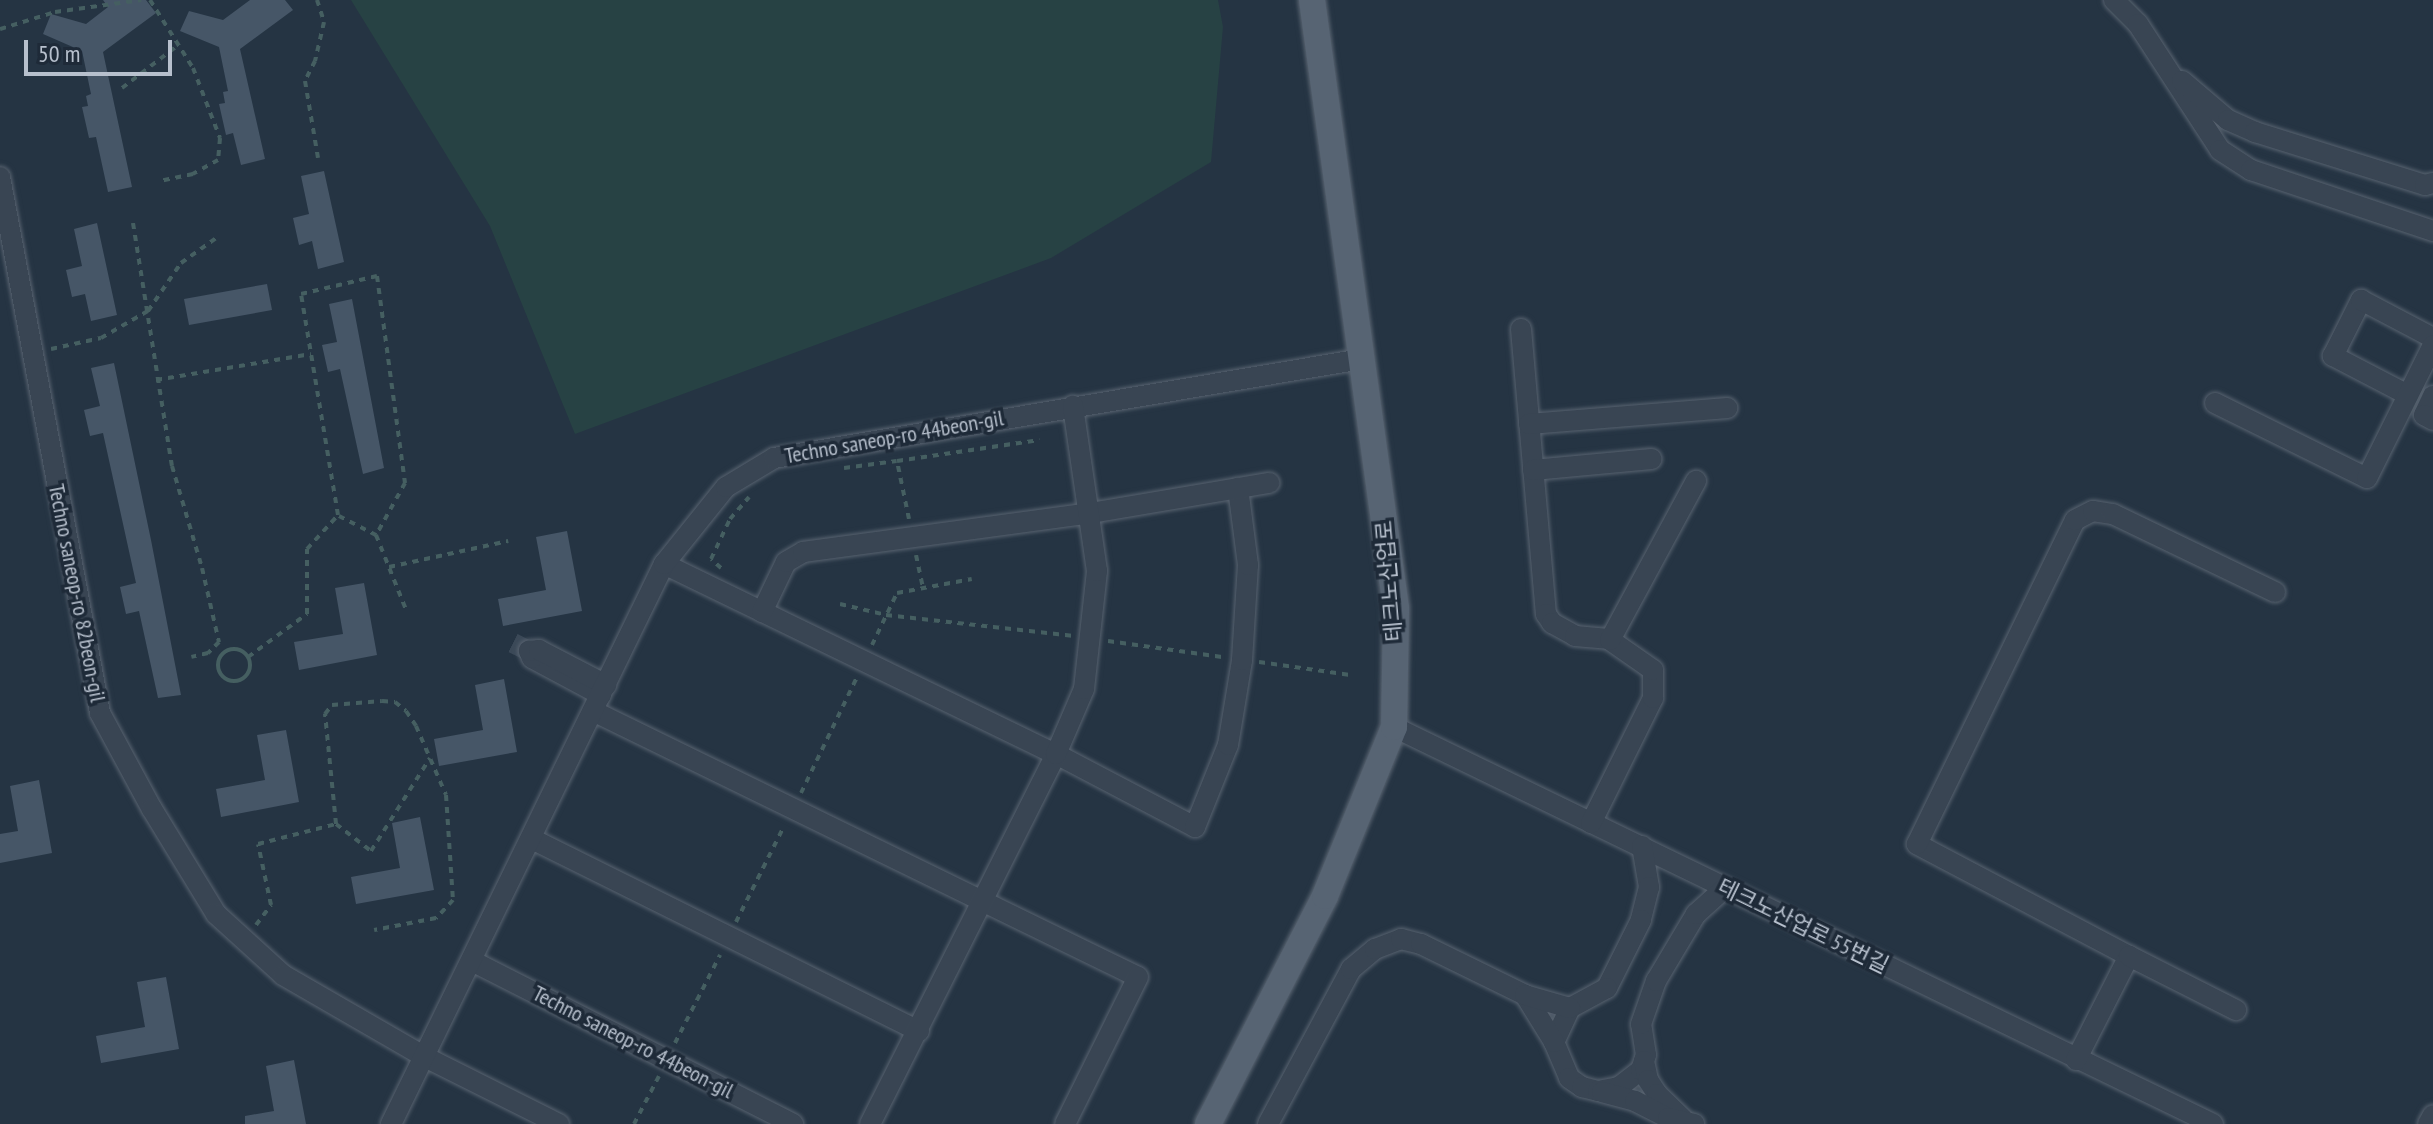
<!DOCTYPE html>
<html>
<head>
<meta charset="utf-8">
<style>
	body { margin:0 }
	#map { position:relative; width:2433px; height:1124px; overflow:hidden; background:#253443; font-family:"PT Sans Narrow","Noto Sans KR",sans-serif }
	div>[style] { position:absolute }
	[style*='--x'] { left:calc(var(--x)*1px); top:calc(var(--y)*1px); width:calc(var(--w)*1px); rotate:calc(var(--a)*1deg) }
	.green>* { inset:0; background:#274244 }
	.building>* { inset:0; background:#465667 }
	.minor-tunnel>* { height:20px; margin-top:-10px; transform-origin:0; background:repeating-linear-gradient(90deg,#3b4958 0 20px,transparent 0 30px) }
	.path>* { height:4px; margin-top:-2px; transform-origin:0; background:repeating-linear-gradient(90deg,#455f61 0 6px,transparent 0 12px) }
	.path>.ring { margin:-2px; padding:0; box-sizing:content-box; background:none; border:4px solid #455f61; border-radius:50% }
	.roads { filter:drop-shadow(0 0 2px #586370) drop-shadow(0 0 2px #586370) }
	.minor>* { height:20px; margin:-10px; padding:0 10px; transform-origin:10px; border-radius:10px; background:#394553 }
	.major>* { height:26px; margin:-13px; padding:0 13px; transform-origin:13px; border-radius:13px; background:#576473 }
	span { translate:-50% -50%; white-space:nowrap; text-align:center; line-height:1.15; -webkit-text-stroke:7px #1e2a38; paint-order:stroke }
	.street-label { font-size:22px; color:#b7c0cd }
	.scale { position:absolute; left:24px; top:40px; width:148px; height:36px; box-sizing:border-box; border:4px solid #b7c0cd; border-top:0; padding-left:10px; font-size:24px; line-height:28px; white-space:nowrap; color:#b7c0cd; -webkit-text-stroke:6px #1e2a38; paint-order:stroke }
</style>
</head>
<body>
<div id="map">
	<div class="green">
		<div style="clip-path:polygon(351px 0,1218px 0,1223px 27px,1211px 162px,1051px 258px,575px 434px,490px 226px)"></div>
	</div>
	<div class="building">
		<div style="clip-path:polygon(103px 0,146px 0,156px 13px,103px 52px,132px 187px,108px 192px,96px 137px,89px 138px,82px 107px,88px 106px,86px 96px,91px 94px,82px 51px,43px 34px,51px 14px,86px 24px,108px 7px)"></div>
		<div style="clip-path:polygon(250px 0,285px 0,293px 10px,240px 49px,265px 159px,241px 165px,233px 133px,226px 135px,219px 104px,225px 103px,223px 92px,228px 91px,219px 47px,180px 31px,189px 11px,223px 20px)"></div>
		<div style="clip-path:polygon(324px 171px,344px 262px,318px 269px,312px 241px,299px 245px,293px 218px,309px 214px,301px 176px)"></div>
		<div style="clip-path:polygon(97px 223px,117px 315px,91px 321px,85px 294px,72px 297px,66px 270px,82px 266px,74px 229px)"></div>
		<div style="clip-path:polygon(267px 284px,272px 310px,189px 325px,184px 299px)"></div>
		<div style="clip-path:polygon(352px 299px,384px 468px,363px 474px,340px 369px,328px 372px,322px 345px,337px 342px,329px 304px)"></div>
		<div style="clip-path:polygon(114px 363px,151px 540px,181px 695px,158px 698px,139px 611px,126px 614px,120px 587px,136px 583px,103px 433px,90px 436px,84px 410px,100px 406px,91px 368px)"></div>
		<div style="clip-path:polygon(567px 531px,582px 611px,503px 626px,498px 599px,546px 590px,536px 537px)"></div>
		<div style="clip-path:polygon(364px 583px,377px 655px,299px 670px,294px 642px,343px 634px,335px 588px)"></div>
		<div style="clip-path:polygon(504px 679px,517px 752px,439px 766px,434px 739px,483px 730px,475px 685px)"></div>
		<div style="clip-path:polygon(286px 730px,299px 802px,221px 817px,216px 789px,265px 780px,257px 735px)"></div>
		<div style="clip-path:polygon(39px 780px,52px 853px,0 863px,0 834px,18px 831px,10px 786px)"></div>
		<div style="clip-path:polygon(420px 817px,434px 890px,356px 904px,351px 877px,400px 868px,392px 823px)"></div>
		<div style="clip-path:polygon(166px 977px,179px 1049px,101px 1063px,96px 1036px,145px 1027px,137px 982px)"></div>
		<div style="clip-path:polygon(294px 1060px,306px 1124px,245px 1124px,245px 1116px,274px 1111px,266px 1066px)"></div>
	</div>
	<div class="minor-tunnel">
		<div style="--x:513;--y:643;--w:18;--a:27"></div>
	</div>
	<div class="path">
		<div style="--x:150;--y:0;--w:80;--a:57.7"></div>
		<div style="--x:193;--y:68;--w:75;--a:68.9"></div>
		<div style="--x:220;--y:138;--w:22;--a:95"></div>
		<div style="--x:218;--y:160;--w:29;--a:151"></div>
		<div style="--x:193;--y:174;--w:34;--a:168"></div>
		<div style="--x:317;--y:0;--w:23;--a:72"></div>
		<div style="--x:324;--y:22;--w:40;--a:103"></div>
		<div style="--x:315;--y:61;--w:22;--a:117"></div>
		<div style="--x:305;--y:81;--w:78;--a:80.4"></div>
		<div style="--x:0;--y:29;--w:58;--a:-17.2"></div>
		<div style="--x:55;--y:12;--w:87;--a:-7.9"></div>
		<div style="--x:122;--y:88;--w:69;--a:-37.4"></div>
		<div style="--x:133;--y:223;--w:246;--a:80.9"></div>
		<div style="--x:172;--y:466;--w:106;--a:73.6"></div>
		<div style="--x:202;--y:568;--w:76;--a:77.1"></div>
		<div style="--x:219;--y:642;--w:16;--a:135"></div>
		<div style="--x:208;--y:653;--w:17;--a:167"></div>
		<div style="--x:51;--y:349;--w:51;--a:-12.4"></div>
		<div style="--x:101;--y:338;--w:54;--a:-29.9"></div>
		<div style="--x:148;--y:311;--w:58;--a:-55.5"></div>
		<div style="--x:181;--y:263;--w:43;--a:-35.5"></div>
		<div style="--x:156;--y:380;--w:157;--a:-9.5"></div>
		<div style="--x:844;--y:468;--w:53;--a:-7.5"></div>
		<div style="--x:339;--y:516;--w:42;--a:27.2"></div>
		<div style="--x:909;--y:519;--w:59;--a:-101.7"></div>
		<div style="--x:897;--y:461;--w:144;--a:-8.4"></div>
		<div style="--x:916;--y:555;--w:34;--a:78"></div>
		<div style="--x:389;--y:567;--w:122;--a:-12.3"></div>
		<div style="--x:721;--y:568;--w:13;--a:-138"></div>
		<div style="--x:711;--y:559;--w:44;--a:-64.6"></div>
		<div style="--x:730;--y:519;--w:29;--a:-49"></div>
		<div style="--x:840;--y:604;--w:47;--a:13.4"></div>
		<div style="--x:886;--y:615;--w:187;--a:6.4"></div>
		<div style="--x:1108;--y:641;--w:115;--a:8"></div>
		<div style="--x:872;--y:645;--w:58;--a:-64.3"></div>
		<div style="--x:897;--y:593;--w:76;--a:-10.6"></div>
		<div class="ring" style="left:218px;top:649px;width:28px;height:28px"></div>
		<div style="--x:248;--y:657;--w:73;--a:-36.1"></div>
		<div style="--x:307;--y:614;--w:65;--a:-90"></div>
		<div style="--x:307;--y:549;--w:46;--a:-47.6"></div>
		<div style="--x:338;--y:515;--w:224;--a:-99.5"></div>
		<div style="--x:301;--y:294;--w:78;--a:-13.3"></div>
		<div style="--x:377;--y:276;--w:209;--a:82.3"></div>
		<div style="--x:405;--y:483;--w:60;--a:119.1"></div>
		<div style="--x:376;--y:535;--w:83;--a:68.1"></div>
		<div style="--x:1259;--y:662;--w:92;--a:8.1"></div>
		<div style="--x:801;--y:793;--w:127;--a:-64.2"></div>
		<div style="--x:336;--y:824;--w:44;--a:37.6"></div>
		<div style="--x:371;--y:851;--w:110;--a:-57.6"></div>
		<div style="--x:736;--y:922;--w:107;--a:-63.4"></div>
		<div style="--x:256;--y:925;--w:25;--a:-53"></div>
		<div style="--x:271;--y:905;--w:62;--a:-102"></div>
		<div style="--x:258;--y:844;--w:81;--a:-14.4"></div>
		<div style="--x:336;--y:824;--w:111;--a:-95.7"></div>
		<div style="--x:325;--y:714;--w:11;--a:-52"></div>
		<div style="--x:332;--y:705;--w:50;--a:-4.6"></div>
		<div style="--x:382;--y:701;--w:13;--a:4"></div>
		<div style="--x:395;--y:702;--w:14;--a:39"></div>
		<div style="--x:406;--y:711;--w:18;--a:56"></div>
		<div style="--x:416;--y:726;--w:75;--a:66.5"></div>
		<div style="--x:446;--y:795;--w:105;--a:86.2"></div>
		<div style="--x:453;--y:900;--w:25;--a:133"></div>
		<div style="--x:436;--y:918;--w:63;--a:169"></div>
		<div style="--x:675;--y:1043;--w:99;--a:-62.9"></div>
		<div style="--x:634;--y:1124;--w:54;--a:-62.5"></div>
	</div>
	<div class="roads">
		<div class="minor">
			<div style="--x:2114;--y:0;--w:34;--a:45"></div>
			<div style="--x:2138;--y:24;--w:150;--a:56.9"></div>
			<div style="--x:2220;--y:150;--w:37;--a:33"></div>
			<div style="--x:2251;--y:170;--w:192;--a:18.5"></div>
			<div style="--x:2182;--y:81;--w:60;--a:40.3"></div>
			<div style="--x:2228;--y:120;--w:30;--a:24"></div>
			<div style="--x:2255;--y:132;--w:178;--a:17.3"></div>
			<div style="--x:2425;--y:185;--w:8;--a:-14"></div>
			<div style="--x:0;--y:177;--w:545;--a:79.43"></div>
			<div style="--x:100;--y:713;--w:109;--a:61.6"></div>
			<div style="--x:152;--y:809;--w:123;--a:58.6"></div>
			<div style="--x:216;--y:914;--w:91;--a:42.3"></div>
			<div style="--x:283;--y:975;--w:164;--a:30"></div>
			<div style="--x:425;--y:1057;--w:150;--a:26.6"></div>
			<div style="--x:1521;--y:329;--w:286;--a:85"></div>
			<div style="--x:1546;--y:614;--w:11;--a:56"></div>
			<div style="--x:1552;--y:623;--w:26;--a:29"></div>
			<div style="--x:1575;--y:636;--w:36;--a:5"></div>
			<div style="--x:2408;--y:395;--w:85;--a:-152.5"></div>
			<div style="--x:2333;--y:356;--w:63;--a:-63.4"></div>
			<div style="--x:2361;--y:300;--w:81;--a:27.8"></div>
			<div style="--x:2433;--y:396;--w:21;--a:115"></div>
			<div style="--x:2424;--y:415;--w:10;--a:29"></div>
			<div style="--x:2215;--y:403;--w:169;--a:26.3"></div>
			<div style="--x:2367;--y:478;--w:148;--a:-63.6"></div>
			<div style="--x:1529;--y:424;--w:199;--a:-4.6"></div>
			<div style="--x:1533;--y:470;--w:119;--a:-5.3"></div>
			<div style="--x:664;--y:564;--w:436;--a:25.9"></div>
			<div style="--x:1056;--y:754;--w:157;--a:27.7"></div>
			<div style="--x:1195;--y:827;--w:88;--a:-68.1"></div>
			<div style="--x:1228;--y:745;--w:86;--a:-80.6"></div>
			<div style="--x:1242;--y:660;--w:95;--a:-86.4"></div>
			<div style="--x:1248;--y:565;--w:78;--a:-97.4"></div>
			<div style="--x:762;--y:612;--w:55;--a:-64.4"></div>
			<div style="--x:786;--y:562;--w:20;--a:-30"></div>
			<div style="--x:803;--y:552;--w:291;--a:-7.7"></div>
			<div style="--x:1091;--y:513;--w:181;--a:-9.6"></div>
			<div style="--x:601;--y:695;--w:78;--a:-151.8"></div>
			<div style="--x:532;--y:658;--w:8;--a:-113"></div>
			<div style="--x:529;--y:651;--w:10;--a:-6"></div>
			<div style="--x:539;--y:650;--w:76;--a:27.6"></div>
			<div style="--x:593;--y:711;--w:606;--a:26.02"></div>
			<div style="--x:1138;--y:977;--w:164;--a:116.4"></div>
			<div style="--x:1394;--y:727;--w:910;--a:25.86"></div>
			<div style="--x:1591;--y:823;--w:140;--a:-63.6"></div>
			<div style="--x:1653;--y:698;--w:28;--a:-90"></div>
			<div style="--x:1653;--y:670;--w:52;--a:-145.1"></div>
			<div style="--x:1610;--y:640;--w:181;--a:-61.6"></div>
			<div style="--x:532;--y:839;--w:432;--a:26.4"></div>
			<div style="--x:1642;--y:846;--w:42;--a:80.3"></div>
			<div style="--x:1649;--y:887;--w:34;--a:104"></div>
			<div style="--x:1641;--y:920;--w:76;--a:116.6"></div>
			<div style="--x:1607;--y:988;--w:42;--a:151.6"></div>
			<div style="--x:1570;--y:1008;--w:38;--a:115"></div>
			<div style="--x:1554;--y:1042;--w:39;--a:67"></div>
			<div style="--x:1569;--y:1078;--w:16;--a:35"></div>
			<div style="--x:1582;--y:1087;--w:16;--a:14"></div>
			<div style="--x:1598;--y:1091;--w:21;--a:-11"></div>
			<div style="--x:1619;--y:1087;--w:28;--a:-38"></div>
			<div style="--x:1641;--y:1070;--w:16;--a:-72"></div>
			<div style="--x:1646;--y:1055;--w:31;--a:-99"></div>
			<div style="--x:1641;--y:1024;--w:46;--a:-70.8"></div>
			<div style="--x:1656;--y:981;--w:78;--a:-59.2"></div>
			<div style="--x:1696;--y:914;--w:39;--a:-42"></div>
			<div style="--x:2129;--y:956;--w:240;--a:-152.2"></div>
			<div style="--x:1917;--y:844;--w:360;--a:-64"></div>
			<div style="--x:2075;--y:520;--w:20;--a:-27"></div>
			<div style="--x:2093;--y:511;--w:20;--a:9"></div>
			<div style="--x:2113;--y:514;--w:180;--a:25.7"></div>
			<div style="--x:472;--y:961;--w:360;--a:26.9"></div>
			<div style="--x:1525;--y:995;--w:55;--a:58.3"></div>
			<div style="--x:2076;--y:1060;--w:117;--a:-63"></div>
			<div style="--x:2129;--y:956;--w:120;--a:26.8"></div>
			<div style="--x:1644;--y:1061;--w:19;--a:78"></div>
			<div style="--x:1648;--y:1080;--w:17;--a:57"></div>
			<div style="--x:1657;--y:1094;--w:36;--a:44"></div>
			<div style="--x:1602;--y:1092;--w:34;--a:15"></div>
			<div style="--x:1635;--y:1101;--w:37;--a:27"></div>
			<div style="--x:1668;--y:1118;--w:27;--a:13"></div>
			<div style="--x:391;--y:1124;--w:623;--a:-64.01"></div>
			<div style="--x:664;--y:564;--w:99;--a:-51.2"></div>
			<div style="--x:726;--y:487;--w:56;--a:-31.1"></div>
			<div style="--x:774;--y:458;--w:596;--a:-9.56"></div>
			<div style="--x:870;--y:1124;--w:414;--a:-63.3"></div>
			<div style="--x:1056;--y:754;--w:71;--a:-66.7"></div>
			<div style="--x:1084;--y:689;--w:119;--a:-83.7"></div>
			<div style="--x:1097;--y:571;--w:167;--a:-98.3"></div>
			<div style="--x:1268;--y:1124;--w:176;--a:-61.8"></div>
			<div style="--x:1351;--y:969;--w:31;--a:-40"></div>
			<div style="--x:1375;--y:949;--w:28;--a:-21"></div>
			<div style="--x:1401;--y:939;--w:21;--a:14"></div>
			<div style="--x:1421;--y:944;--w:116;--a:26.1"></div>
			<div style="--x:1525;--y:995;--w:47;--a:16.1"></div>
			<div style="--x:2428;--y:1124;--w:10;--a:-61"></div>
		</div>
		<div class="major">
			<div style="--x:1208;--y:1124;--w:256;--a:-62.8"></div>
			<div style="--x:1325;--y:896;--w:183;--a:-67.8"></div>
			<div style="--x:1394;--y:727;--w:119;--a:-89"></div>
			<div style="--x:1396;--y:608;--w:614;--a:-97.87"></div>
		</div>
	</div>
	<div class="street-label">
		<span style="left:894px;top:437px;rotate:-10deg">Techno saneop-ro 44beon-gil</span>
		<span style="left:1389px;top:581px;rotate:-95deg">테크노산업로</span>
		<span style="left:77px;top:593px;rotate:79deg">Techno saneop-ro 82beon-gil</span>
		<span style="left:1803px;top:926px;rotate:26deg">테크노산업로 55번길</span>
		<span style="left:633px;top:1042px;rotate:27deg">Techno saneop-ro 44beon-gil</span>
	</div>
	<div class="scale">50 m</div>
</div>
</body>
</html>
